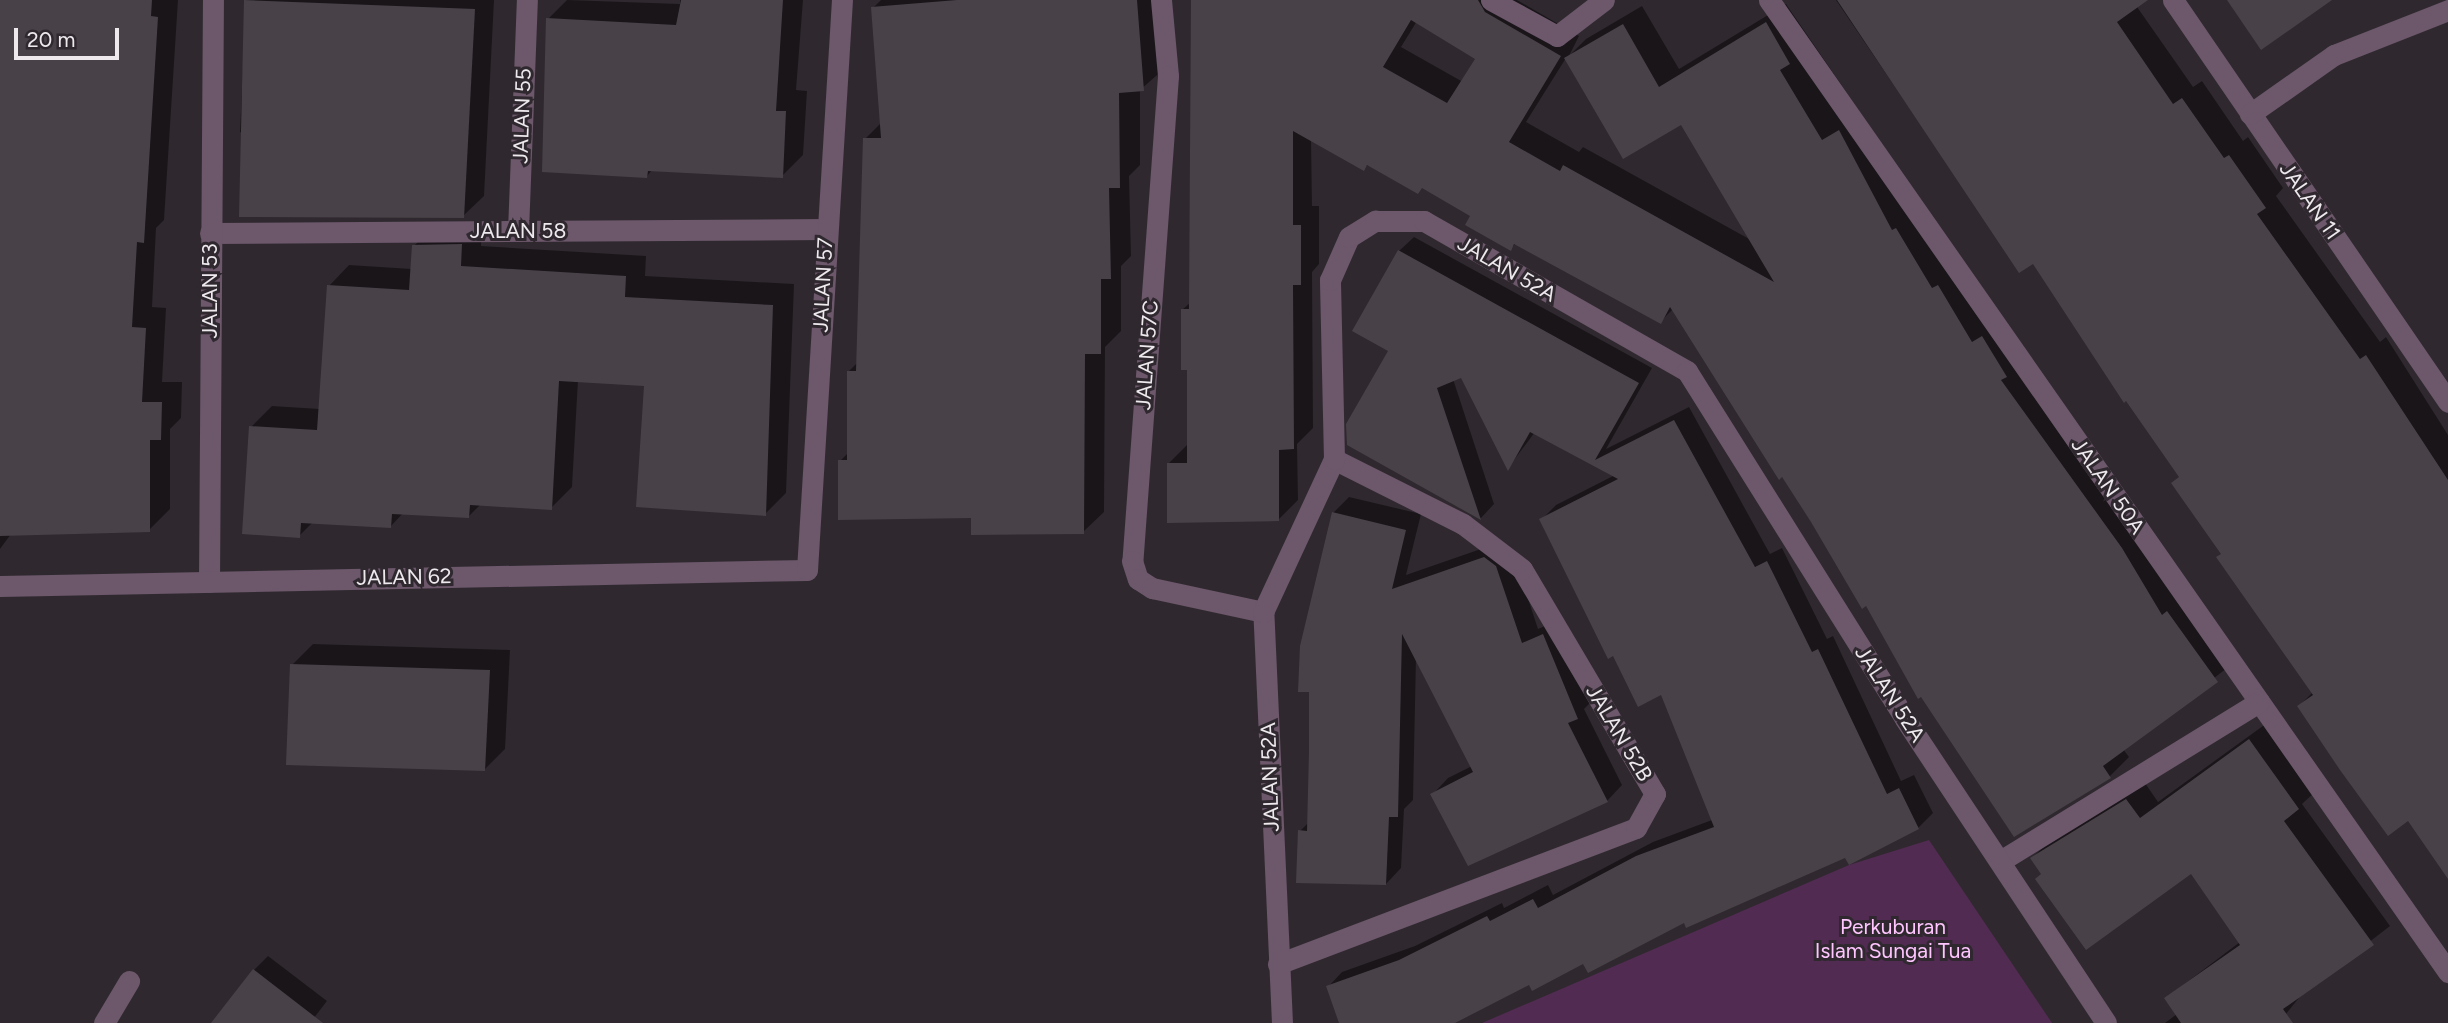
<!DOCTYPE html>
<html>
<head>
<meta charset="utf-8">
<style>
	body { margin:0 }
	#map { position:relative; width:2448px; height:1023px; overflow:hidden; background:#2f292f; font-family:Figtree,sans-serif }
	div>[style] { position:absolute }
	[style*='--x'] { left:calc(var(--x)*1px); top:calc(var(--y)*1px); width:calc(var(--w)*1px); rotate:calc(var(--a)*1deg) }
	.green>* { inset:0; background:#522b52 }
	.shadow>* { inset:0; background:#0007 }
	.building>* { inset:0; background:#484248 }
	.street>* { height:21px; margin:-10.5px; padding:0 10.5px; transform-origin:10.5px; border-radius:10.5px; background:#6c576b }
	span { translate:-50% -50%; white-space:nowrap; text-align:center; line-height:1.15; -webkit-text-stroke:6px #2f292f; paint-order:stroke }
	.street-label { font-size:21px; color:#ede9ed }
	.park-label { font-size:21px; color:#fec5fe }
	.scale { position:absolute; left:14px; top:28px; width:105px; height:32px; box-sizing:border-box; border:4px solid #ede9ed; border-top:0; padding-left:9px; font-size:21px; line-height:24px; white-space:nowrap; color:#ede9ed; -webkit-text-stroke:5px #2f292f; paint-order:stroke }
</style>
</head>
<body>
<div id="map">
	<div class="green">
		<div style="clip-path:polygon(1929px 840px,2052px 1023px,1482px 1023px,1849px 865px)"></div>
	</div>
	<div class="shadow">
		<div style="clip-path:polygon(0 0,178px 0,164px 220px,156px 228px,152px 307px,166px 308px,162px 382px,182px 382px,181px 418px,170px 429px,170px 509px,149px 530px,11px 534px,0 549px)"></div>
		<div style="clip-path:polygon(246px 0,494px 0,484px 196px,463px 216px,240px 132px)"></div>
		<div style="clip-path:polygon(567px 0,680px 4px,680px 0,803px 0,796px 90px,807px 91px,803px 155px,782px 176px,653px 169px,647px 176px,548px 19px)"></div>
		<div style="clip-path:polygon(881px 0,1159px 0,1164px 69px,1140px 90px,1140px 165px,1129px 176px,1131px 256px,1121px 266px,1121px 331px,1105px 347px,1104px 512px,1083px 532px,973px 517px,840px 461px,849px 452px,848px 372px,858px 362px,865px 139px,882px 122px,873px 8px)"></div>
		<div style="clip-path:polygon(evenodd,1193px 0,1517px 0,1579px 36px,1569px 56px,1586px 39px,1642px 6px,1679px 69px,1786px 4px,2236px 661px,2123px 749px,2129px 757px,2110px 776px,2015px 835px,1673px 309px,1660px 322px,1516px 243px,1511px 248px,1473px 215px,1423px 187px,1369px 164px,1364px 168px,1311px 139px,1312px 206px,1319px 206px,1319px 264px,1312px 272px,1313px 428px,1297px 444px,1298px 500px,1278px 520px,1168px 464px,1188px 444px,1189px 368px,1182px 310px,1191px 302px,1193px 0,1417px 21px,1478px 58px,1463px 82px,1401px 47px,1417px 21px,1193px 0,1566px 58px,1682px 123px,1751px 240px,1583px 147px,1579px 152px,1526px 122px,1566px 58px)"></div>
		<div style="clip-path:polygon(1836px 0,2139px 0,2135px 4px,2193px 87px,2202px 81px,2243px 141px,2248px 137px,2283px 188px,2276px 196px,2380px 342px,2386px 337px,2448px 435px,2448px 876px,2408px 819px,2299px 706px,2313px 692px,2222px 554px,2181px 476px,2033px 262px,2020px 271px)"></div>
		<div style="clip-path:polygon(482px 224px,481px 246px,646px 256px,645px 276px,794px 284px,786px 493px,765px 514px,646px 384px,578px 380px,572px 487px,551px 508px,481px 504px,469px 516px,404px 512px,391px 526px,313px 522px,299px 536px,251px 427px,272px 406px,320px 409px,329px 286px,349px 265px,412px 269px,414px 246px,435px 225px)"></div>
		<div style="clip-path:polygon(1414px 237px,1652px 368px,1606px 449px,1689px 407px,1770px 554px,1782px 548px,1827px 639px,1833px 636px,1901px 781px,1914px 775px,1933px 813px,1918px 828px,1850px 863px,1846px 855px,1530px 983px,1451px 1023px,1341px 1023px,1328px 987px,1342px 972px,1415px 946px,1502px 903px,1504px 908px,1548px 885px,1553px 895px,1653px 842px,1712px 820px,1662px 693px,1542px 519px,1556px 505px,1615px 475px,1535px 432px,1508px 468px,1462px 375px,1453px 379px,1494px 504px,1481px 518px,1349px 444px,1391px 350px,1399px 251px)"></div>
		<div style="clip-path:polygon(1349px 497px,1421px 514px,1406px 575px,1501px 542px,1512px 550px,1538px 629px,1559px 620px,1592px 701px,1584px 709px,1622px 785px,1607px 801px,1433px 794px,1448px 778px,1472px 766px,1416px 658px,1413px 800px,1404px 809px,1401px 868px,1386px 884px,1300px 831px,1309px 822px,1333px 513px)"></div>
		<div style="clip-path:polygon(313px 644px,510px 650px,505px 749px,485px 769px,292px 665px)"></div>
		<div style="clip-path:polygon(2267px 723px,2316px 791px,2302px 804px,2390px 926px,2302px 994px,2286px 1014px,2289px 1023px,2165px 1023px,2177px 1014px,2166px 998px,2240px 942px,2191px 871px,2043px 873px,2032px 858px,2050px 841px,2145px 783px,2158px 802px)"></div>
		<div style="clip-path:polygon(268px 956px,327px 1001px,310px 1023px,235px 1023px,254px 970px)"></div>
	</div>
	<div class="building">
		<div style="clip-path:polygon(0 0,152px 0,151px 16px,158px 17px,144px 243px,137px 242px,132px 327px,146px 328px,142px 402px,162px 402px,161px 440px,150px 440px,150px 532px,0 536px)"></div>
		<div style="clip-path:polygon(244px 0,475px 9px,464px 218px,239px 217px)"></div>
		<div style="clip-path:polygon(681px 0,783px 0,776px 111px,786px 111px,783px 178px,648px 171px,647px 178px,542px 172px,546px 18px,676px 25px)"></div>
		<div style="clip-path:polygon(957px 0,1137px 0,1144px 91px,1119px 93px,1120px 188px,1109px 188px,1111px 279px,1101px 279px,1101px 354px,1085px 354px,1084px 534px,971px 535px,971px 518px,838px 520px,838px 460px,847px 460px,847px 371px,856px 371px,863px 138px,881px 138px,871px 7px)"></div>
		<div style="clip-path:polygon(evenodd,1191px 0,1478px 0,1485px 12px,1561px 56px,1509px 142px,1560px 171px,1563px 165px,1774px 282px,1681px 125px,1623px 159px,1564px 58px,1623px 24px,1659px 87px,1766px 22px,1790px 64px,1780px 70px,1822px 140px,1839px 130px,1892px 230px,1896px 228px,1932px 288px,1938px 285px,1972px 342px,1982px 336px,2007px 377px,2001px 380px,2122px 548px,2162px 615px,2167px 611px,2218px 682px,2103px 766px,2111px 778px,2014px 837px,1921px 697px,1918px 699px,1866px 606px,1862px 609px,1811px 522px,1782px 477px,1779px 480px,1670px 307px,1661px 324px,1514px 244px,1511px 251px,1465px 225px,1470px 216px,1422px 188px,1418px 194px,1367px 165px,1364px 171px,1293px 131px,1293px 225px,1301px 225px,1301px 285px,1293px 285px,1294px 449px,1279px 450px,1279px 521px,1167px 523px,1167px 463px,1187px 463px,1187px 370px,1181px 370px,1181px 309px,1189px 309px,1191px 0,1411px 20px,1475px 59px,1447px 103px,1383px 67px,1411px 20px)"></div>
		<div style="clip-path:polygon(1837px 0,2148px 0,2117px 22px,2173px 104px,2182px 98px,2224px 158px,2229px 155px,2266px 208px,2257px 214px,2360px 359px,2366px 355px,2448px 480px,2448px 879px,2408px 821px,2388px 836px,2340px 770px,2297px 706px,2313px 695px,2216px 557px,2221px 554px,2171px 483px,2179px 477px,2126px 401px,2124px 403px,2033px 264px,2019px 273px)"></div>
		<div style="clip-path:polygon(2227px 0,2332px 0,2261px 50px)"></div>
		<div style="clip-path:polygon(462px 244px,461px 266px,626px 276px,625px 297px,773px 305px,766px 516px,636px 507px,644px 386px,559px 381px,552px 510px,470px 505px,469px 518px,392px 514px,391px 528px,301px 523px,300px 538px,242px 534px,249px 426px,317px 430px,327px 285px,409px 290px,412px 245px)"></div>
		<div style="clip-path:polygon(1398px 250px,1639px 383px,1595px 460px,1674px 420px,1755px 567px,1767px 561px,1812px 652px,1818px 649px,1887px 794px,1899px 788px,1919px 829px,1849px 865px,1845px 858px,1686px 928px,1684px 923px,1588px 973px,1583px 964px,1532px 991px,1529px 985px,1455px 1023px,1339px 1023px,1326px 986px,1399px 960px,1487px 916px,1490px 921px,1533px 899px,1538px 908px,1636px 856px,1714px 827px,1661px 695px,1638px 707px,1613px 656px,1608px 659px,1539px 519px,1618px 479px,1530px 432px,1508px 471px,1461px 378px,1437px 388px,1481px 520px,1347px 445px,1346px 424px,1388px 351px,1352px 331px)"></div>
		<div style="clip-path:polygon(1332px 512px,1406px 530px,1392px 589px,1484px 557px,1496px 566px,1522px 643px,1543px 634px,1578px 719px,1568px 723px,1608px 802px,1468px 866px,1430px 794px,1473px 772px,1402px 634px,1398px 817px,1389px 817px,1386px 885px,1296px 883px,1298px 830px,1307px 831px,1309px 752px,1309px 692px,1298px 692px,1300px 646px)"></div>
		<div style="clip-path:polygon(290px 664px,490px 670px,485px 771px,286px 765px)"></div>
		<div style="clip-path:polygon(2249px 739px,2299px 809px,2284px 821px,2374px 945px,2283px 1009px,2293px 1023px,2181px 1023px,2164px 998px,2240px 945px,2191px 874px,2086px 950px,2035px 879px,2041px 874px,2030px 858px,2126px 799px,2140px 818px)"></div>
		<div style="clip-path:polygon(253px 969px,323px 1023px,211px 1023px)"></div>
	</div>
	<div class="street">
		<div style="--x:1161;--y:0;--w:76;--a:84.7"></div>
		<div style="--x:1168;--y:76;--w:486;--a:94.2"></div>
		<div style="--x:1132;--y:561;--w:19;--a:72"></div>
		<div style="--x:1138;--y:579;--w:17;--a:33"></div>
		<div style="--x:1152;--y:588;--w:114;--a:12.2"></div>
		<div style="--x:1491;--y:0;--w:75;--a:28.6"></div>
		<div style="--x:1557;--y:36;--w:59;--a:-37.5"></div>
		<div style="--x:1769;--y:0;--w:1186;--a:55.06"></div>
		<div style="--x:2173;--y:0;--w:487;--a:55.6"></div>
		<div style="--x:2250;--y:114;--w:103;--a:-35.1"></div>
		<div style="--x:2334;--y:55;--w:123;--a:-21.5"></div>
		<div style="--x:518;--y:231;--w:231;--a:-87.8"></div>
		<div style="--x:210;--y:233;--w:616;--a:-0.37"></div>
		<div style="--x:209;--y:582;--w:582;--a:-89.61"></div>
		<div style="--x:0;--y:586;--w:807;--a:-1.14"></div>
		<div style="--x:807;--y:570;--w:571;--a:-86.49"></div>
		<div style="--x:2002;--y:860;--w:302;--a:-31.6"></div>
		<div style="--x:1278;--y:964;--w:383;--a:-20.8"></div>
		<div style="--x:1636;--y:828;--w:39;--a:-61"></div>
		<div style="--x:1655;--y:794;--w:261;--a:-120.6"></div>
		<div style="--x:1522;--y:569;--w:74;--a:-142.7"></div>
		<div style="--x:1463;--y:524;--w:144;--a:-153.3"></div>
		<div style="--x:104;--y:1023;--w:49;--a:-59.2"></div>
		<div style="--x:1282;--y:1023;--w:411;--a:-92.6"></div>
		<div style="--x:1263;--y:612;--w:169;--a:-65.1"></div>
		<div style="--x:1334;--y:459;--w:179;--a:-91.3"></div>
		<div style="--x:1330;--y:280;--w:47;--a:-66.2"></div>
		<div style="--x:1349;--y:237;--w:31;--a:-32"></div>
		<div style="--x:1375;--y:221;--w:49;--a:0"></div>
		<div style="--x:1424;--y:221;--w:303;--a:29.7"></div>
		<div style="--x:1687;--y:371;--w:411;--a:57.9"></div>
		<div style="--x:1905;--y:719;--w:364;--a:56.5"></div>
	</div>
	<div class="street-label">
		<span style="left:522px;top:116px;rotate:-88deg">JALAN 55</span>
		<span style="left:2310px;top:201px;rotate:55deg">JALAN 11</span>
		<span style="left:518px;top:231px">JALAN 58</span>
		<span style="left:1507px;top:269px;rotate:30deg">JALAN 52A</span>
		<span style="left:823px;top:285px;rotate:-87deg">JALAN 57</span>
		<span style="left:210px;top:291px;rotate:-90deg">JALAN 53</span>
		<span style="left:1147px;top:355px;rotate:-86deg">JALAN 57C</span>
		<span style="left:2108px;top:486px;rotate:55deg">JALAN 50A</span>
		<span style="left:404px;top:577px;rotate:-1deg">JALAN 62</span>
		<span style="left:1890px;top:694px;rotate:57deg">JALAN 52A</span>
		<span style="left:1619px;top:733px;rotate:59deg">JALAN 52B</span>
		<span style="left:1270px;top:777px;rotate:-92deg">JALAN 52A</span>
	</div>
	<div class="park-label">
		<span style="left:1893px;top:939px">Perkuburan<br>Islam Sungai Tua</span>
	</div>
	<div class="scale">20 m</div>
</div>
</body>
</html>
